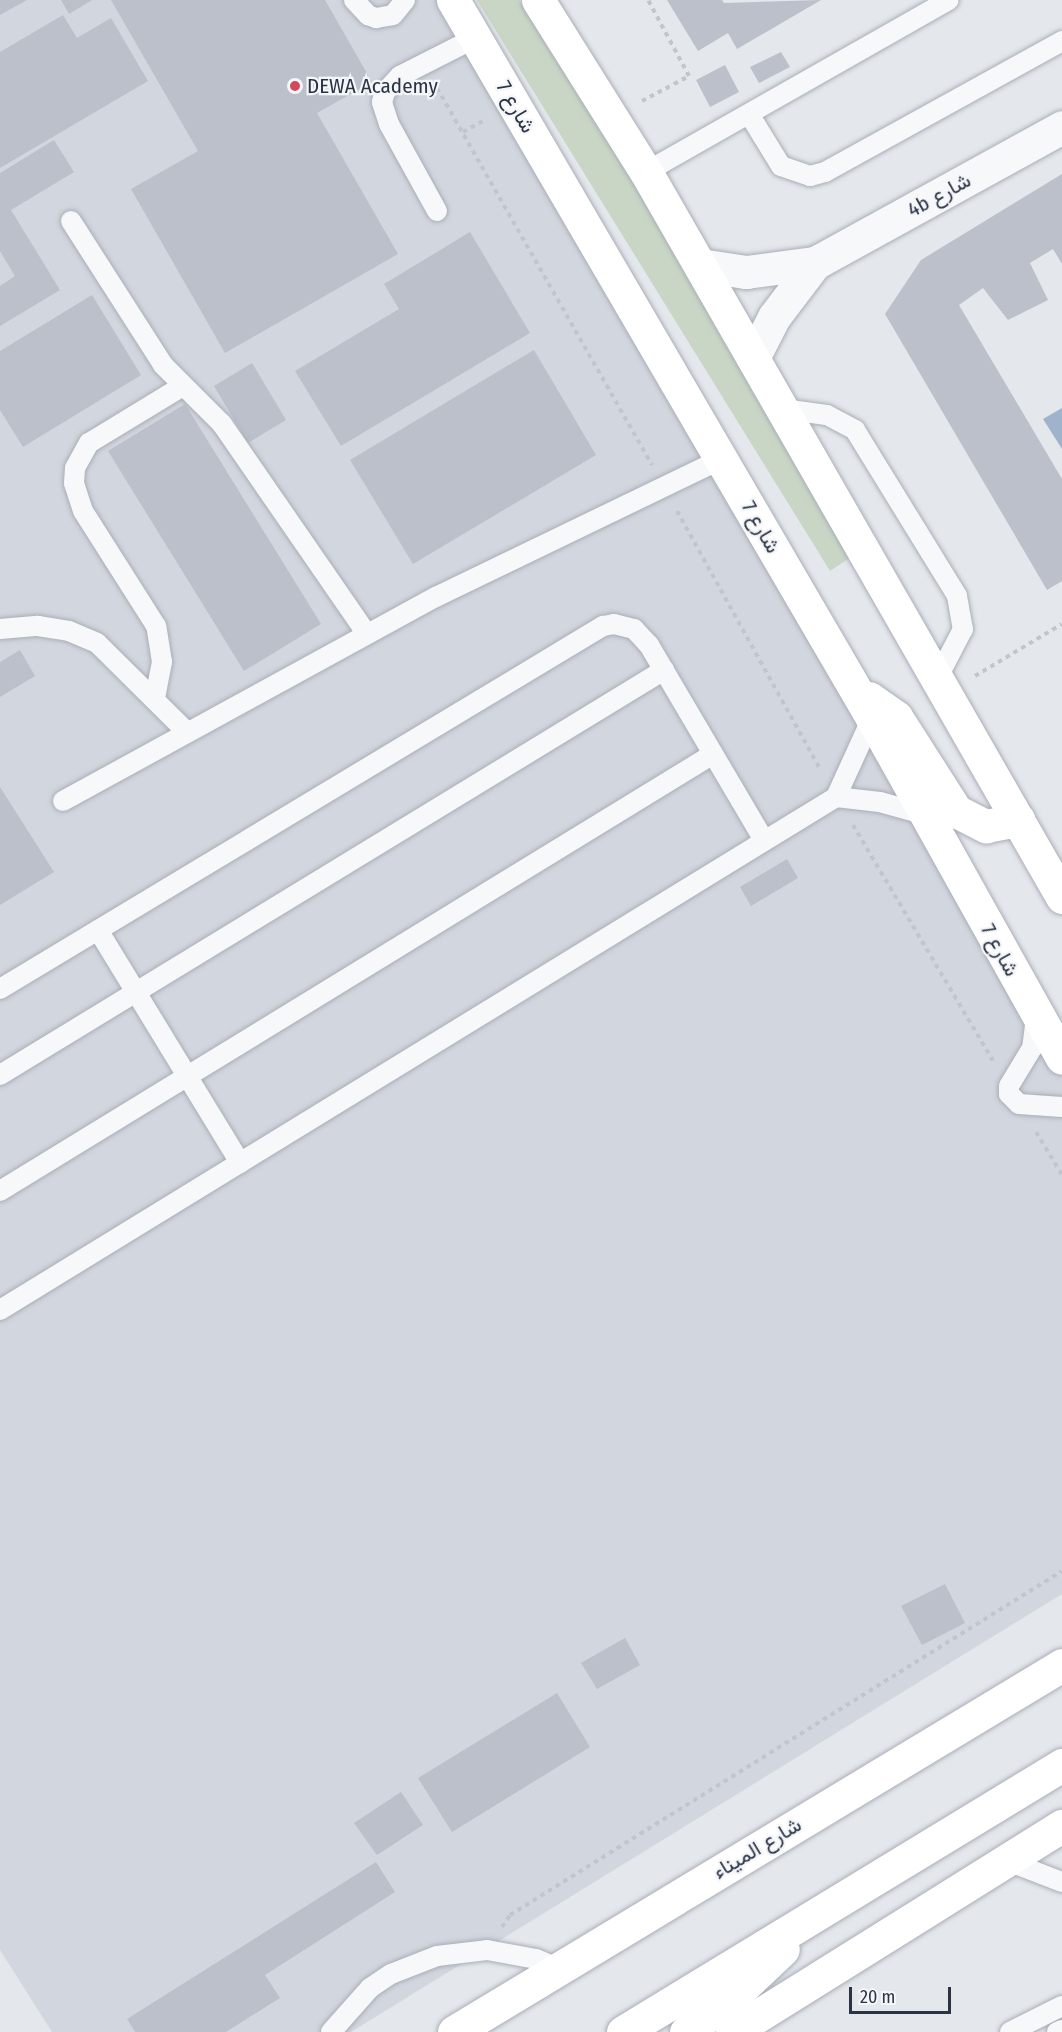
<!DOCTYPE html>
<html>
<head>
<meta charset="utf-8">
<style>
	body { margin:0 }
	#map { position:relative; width:1062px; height:2032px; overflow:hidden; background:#e4e7ec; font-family:"Fira Sans Condensed",Vazirmatn,sans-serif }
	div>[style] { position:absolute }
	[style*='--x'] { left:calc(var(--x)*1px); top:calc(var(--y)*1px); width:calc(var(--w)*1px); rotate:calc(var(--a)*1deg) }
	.built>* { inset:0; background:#d2d6de }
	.green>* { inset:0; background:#c9d6c5 }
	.water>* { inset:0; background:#9fb4cc }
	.building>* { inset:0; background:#bbc0ca }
	.path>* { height:4px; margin-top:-2px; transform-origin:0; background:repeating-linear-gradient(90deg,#c2c5cb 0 4.5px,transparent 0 9px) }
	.roads { filter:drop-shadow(0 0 2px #a9aeb7) drop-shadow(0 0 2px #a9aeb7) }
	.lane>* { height:20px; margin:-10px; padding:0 10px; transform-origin:10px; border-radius:10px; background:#f7f8fa }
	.street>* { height:33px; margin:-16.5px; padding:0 16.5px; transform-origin:16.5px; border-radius:16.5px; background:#f7f8fa }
	.secondary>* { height:33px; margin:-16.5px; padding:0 16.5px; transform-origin:16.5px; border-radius:16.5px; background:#fff }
	.primary>* { height:33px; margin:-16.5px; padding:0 16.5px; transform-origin:16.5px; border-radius:16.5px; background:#fff }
	.dots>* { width:16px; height:16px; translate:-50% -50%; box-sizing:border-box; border:3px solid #f4f6f9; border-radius:50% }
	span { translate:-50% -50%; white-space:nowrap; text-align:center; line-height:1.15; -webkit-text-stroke:4.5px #f4f6f9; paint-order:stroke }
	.poi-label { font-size:21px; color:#2b3445 }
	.left { translate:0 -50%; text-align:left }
	.street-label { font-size:21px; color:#2b3445 }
	.scale { position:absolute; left:849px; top:1987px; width:102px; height:27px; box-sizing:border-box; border:3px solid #2b3445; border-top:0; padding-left:8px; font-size:18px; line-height:21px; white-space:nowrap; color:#2b3445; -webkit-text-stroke:4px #f4f6f9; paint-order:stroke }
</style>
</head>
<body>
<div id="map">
	<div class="built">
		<div style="clip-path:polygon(0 0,447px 0,1062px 1075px,1062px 1594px,351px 2032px,52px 2032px,0 1950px)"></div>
	</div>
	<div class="green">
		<div style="clip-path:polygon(477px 0,519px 0,640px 182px,851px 557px,830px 571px)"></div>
	</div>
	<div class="water">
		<div style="clip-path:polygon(1062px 408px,1062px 449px,1043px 419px)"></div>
	</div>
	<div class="building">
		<div style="clip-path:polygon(0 0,27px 0,0 15px)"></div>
		<div style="clip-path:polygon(61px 0,92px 0,69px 14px)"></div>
		<div style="clip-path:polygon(111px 0,325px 0,372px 82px,317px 113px,398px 254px,225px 353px,131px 189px,198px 151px)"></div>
		<div style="clip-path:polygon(667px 0,722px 0,724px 3px,821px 0,737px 49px,728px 33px,698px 51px)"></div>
		<div style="clip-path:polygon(63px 15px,77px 38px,111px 18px,148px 81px,0 168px,0 52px)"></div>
		<div style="clip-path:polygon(781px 52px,790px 67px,759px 83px,750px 67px)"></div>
		<div style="clip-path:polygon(725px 65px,739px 92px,710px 107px,696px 80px)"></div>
		<div style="clip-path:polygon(54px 140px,74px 172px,11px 210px,60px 290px,0 326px,0 286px,15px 276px,0 251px,0 173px)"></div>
		<div style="clip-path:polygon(1062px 174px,1062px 264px,1053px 249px,1030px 263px,1048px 300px,1008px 320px,983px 288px,959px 305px,1062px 479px,1062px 581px,1047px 590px,885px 314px,921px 260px)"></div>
		<div style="clip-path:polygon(470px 232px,530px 333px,341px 446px,295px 371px,399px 309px,384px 284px)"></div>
		<div style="clip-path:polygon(92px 295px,141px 375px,23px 447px,0 410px,0 351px)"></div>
		<div style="clip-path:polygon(534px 350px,596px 455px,413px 564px,350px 460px)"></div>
		<div style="clip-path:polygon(252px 363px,286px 420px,248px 443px,214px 386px)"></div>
		<div style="clip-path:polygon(185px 404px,321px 624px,244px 671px,108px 451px)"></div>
		<div style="clip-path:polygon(20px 650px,35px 676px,0 697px,0 662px)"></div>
		<div style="clip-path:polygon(0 787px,54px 872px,0 905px)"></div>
		<div style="clip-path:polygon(787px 859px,798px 878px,751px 906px,740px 887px)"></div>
		<div style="clip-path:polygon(945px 1584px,965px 1623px,922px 1645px,901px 1606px)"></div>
		<div style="clip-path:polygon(625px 1638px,640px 1665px,597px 1689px,581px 1663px)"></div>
		<div style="clip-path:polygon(557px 1693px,590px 1747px,452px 1832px,418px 1778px)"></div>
		<div style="clip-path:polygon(401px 1792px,423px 1825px,377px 1855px,354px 1823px)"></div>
		<div style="clip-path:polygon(376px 1862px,395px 1892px,265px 1975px,280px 1998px,226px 2032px,135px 2032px,127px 2019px)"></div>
	</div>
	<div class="path">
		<div style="--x:437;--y:88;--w:434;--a:60.3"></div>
		<div style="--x:642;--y:101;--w:53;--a:-28"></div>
		<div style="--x:689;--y:76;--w:86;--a:-118.3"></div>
		<div style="--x:463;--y:132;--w:25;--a:-29"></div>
		<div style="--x:677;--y:511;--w:293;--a:61"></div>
		<div style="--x:975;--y:676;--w:101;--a:-30.9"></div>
		<div style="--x:853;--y:825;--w:274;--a:59.3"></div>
		<div style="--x:1036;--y:1132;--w:50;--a:58.8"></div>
		<div style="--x:502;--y:1927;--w:14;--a:-56"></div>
		<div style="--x:510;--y:1915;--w:650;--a:-31.93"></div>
	</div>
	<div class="roads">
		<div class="lane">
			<div style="--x:354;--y:0;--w:21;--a:47"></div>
			<div style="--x:368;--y:15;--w:9;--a:21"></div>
			<div style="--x:376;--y:18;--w:17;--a:-10"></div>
			<div style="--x:393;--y:15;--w:19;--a:-51"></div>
			<div style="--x:749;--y:114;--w:61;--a:58.4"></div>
			<div style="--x:781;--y:166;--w:31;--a:19"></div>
			<div style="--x:810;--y:176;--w:16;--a:-15"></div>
			<div style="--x:825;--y:172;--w:271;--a:-28.9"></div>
			<div style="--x:646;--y:172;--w:348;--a:-29.6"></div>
			<div style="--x:437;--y:211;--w:99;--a:-118.9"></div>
			<div style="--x:389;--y:124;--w:23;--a:-108"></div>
			<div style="--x:382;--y:102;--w:10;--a:-73"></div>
			<div style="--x:385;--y:92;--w:22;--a:-47"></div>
			<div style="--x:400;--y:76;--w:84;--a:-26.9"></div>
			<div style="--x:71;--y:221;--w:171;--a:57.4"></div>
			<div style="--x:163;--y:365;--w:83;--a:45"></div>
			<div style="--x:222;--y:424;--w:255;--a:55.4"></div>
			<div style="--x:783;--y:409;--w:44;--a:7.8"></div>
			<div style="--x:827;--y:415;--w:32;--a:28"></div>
			<div style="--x:855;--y:430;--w:195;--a:58.4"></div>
			<div style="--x:957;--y:596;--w:34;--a:80"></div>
			<div style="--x:963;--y:629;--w:56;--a:117.5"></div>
			<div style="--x:0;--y:629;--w:38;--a:-5"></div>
			<div style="--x:38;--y:626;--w:31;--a:9"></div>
			<div style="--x:69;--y:631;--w:30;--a:23"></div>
			<div style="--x:97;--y:643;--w:127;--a:44.7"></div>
			<div style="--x:155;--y:698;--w:37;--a:-79"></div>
			<div style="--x:162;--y:662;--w:36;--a:-99"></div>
			<div style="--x:156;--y:626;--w:136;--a:-122.4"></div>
			<div style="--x:83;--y:511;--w:29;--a:-108"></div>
			<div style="--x:74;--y:483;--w:15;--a:-86"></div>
			<div style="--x:75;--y:468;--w:29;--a:-61"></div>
			<div style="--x:89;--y:443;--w:108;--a:-31.3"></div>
			<div style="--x:836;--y:797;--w:44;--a:6.5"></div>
			<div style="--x:880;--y:802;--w:45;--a:15.6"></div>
			<div style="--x:63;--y:801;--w:425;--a:-28.7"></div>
			<div style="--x:436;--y:597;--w:318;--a:-25.8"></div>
			<div style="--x:98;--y:930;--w:273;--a:58.6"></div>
			<div style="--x:0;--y:989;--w:704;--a:-31.05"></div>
			<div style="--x:603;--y:626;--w:11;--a:-10"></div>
			<div style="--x:614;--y:624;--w:21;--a:14"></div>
			<div style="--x:634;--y:629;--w:22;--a:47"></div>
			<div style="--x:649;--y:645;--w:226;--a:59.5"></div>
			<div style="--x:1036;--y:1017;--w:31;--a:97"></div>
			<div style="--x:1032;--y:1048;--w:44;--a:121.2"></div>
			<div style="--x:1009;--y:1086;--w:8;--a:90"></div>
			<div style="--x:1009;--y:1094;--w:14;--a:45"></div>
			<div style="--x:1019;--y:1104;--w:43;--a:4"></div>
			<div style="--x:0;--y:1075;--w:778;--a:-31.38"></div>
			<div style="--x:0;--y:1191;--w:836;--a:-31.5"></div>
			<div style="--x:0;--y:1310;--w:981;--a:-31.53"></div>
			<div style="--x:836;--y:797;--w:87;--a:-65.5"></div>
			<div style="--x:1005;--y:1860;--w:61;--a:21.1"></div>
			<div style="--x:331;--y:2032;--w:59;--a:-48.4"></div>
			<div style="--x:370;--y:1988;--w:25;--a:-34"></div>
			<div style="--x:391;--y:1974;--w:49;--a:-21.4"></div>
			<div style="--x:437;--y:1956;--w:50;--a:-6.8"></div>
			<div style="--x:487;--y:1950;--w:50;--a:10.4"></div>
			<div style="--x:536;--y:1959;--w:26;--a:23"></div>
			<div style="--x:1010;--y:2032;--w:58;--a:-26.6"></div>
			<div style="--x:1057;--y:2032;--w:5;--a:-22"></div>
		</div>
		<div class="street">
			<div style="--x:700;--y:265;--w:47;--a:8.7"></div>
			<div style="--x:746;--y:272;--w:70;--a:-7.4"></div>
			<div style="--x:815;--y:263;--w:282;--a:-28.8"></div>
			<div style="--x:753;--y:358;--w:46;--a:-62.9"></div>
			<div style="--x:774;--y:317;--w:68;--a:-52.8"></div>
		</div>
		<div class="secondary">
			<div style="--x:453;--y:0;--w:831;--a:59.73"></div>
			<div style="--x:872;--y:718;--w:389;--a:60.8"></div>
			<div style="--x:538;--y:0;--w:203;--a:57.9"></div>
			<div style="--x:646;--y:172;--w:836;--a:60.15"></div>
			<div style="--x:869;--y:698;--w:33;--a:35"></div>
			<div style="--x:896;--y:717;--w:112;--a:57.4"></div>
			<div style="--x:956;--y:811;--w:34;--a:27"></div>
			<div style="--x:986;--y:826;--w:33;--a:-11"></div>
		</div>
		<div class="primary">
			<div style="--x:454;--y:2032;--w:710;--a:-31.12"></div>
			<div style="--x:623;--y:2032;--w:514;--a:-31.31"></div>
			<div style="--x:686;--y:2032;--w:54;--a:-36.7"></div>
			<div style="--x:729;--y:2000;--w:74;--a:-43.4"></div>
			<div style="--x:732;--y:2032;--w:389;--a:-32"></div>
		</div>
	</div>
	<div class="dots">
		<div style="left:295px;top:86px;background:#d1495b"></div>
	</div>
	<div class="poi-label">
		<span class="left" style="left:307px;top:86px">DEWA Academy</span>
	</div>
	<div class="street-label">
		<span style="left:516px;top:107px;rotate:60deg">شارع 7</span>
		<span style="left:939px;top:195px;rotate:-29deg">4b شارع</span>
		<span style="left:761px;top:527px;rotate:60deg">شارع 7</span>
		<span style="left:1000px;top:950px;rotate:61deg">شارع 7</span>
		<span style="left:757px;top:1848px;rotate:-31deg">شارع الميناء</span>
	</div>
	<div class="scale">20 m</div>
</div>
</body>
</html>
